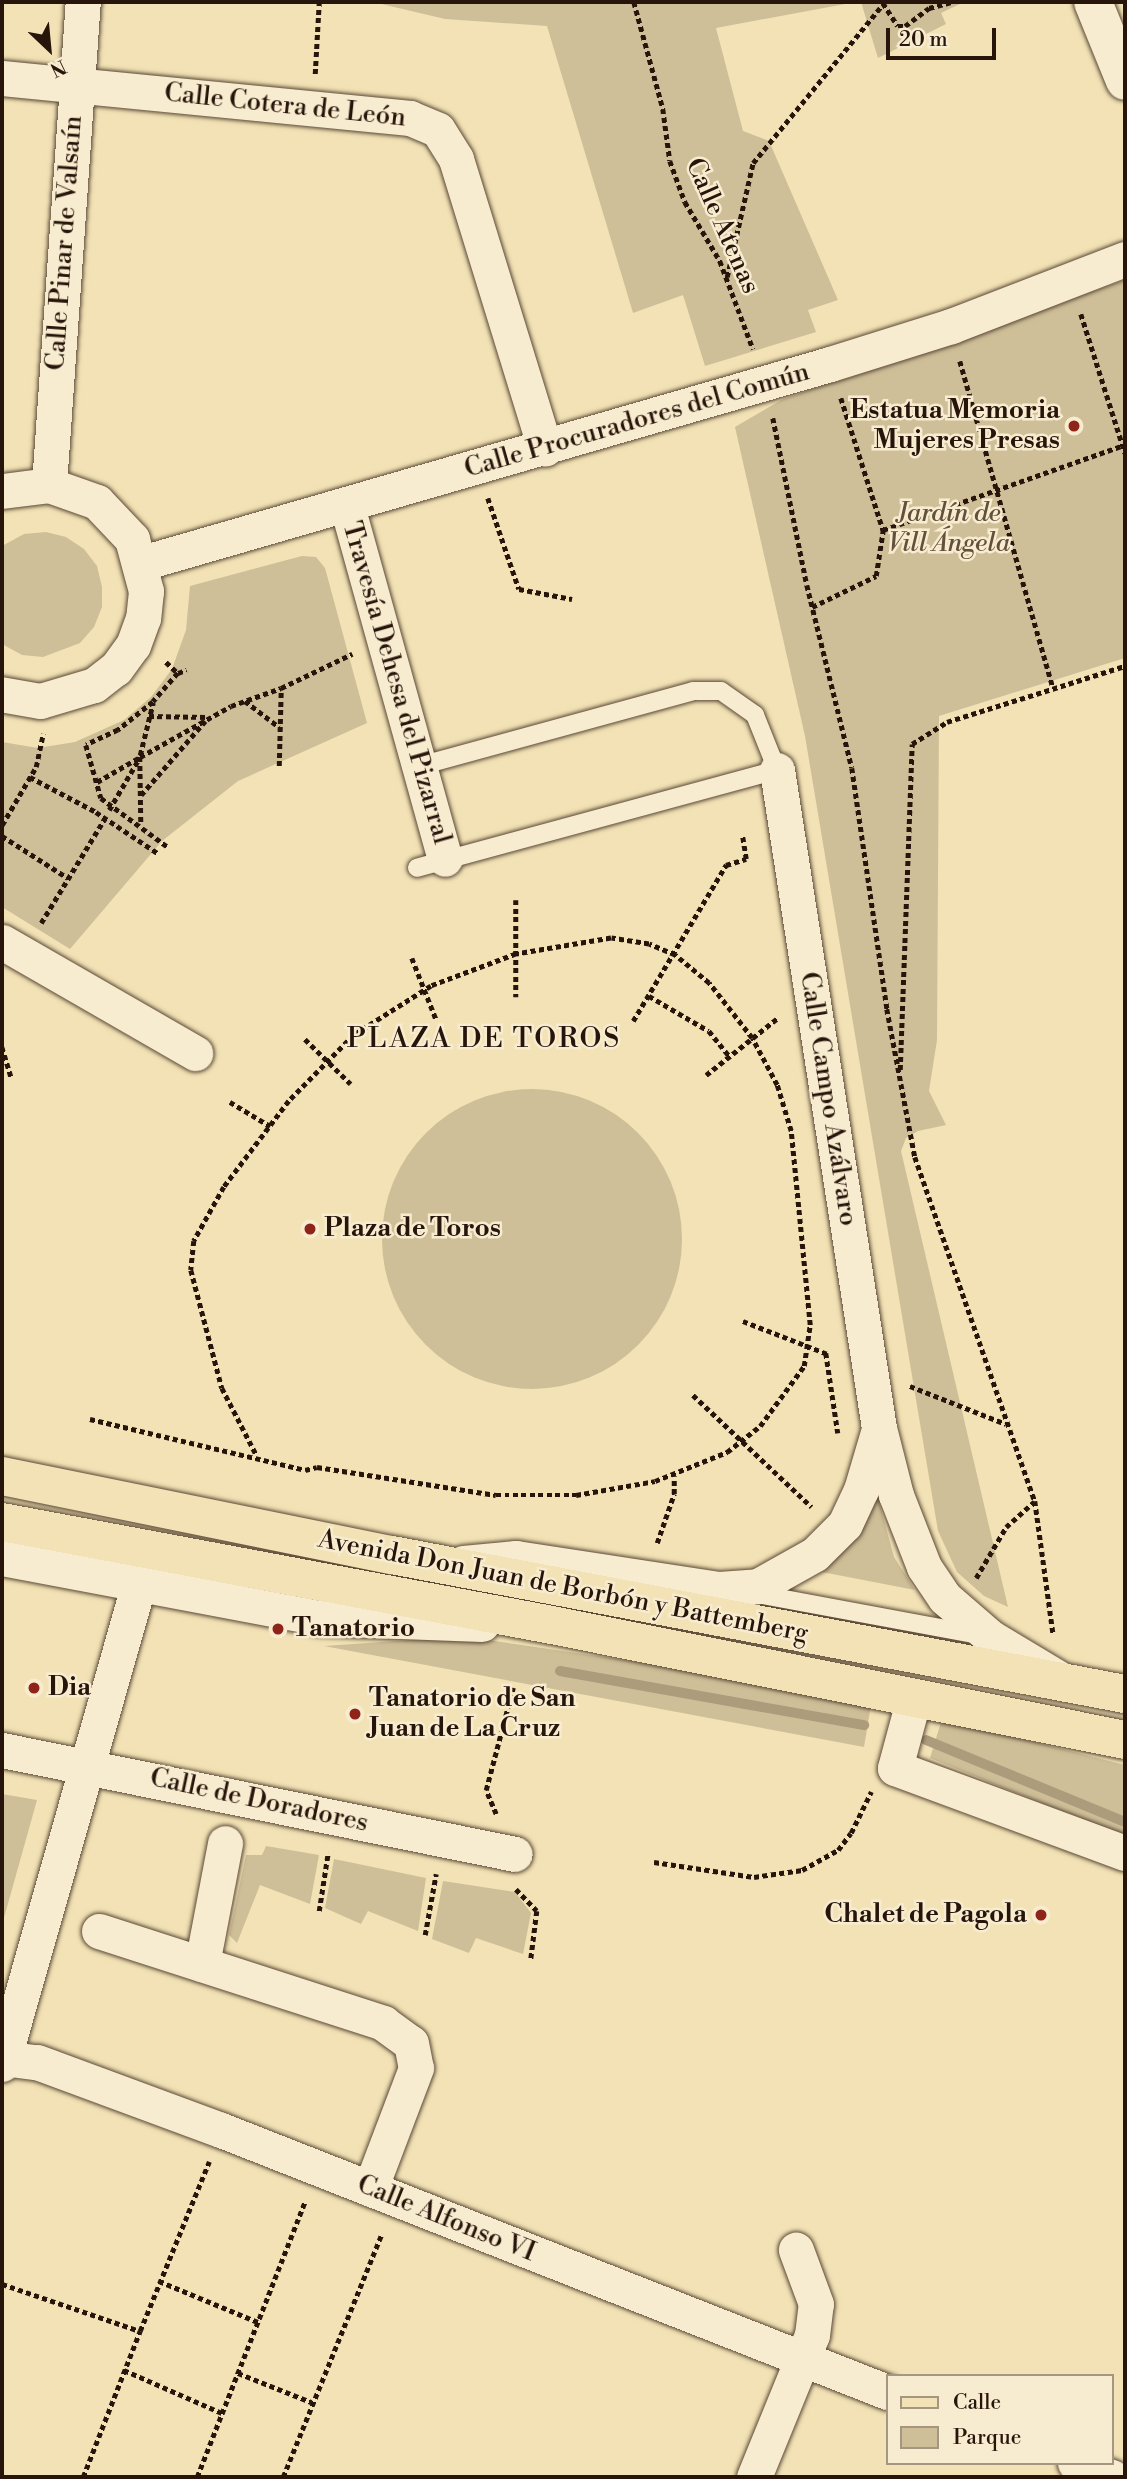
<!DOCTYPE html>
<html>
<head>
<meta charset="utf-8">
<style>
	body { margin:0 }
	#map { position:relative; width:1127px; height:2479px; overflow:hidden; background:#f2e2b5; font-family:"Libre Bodoni",serif }
	div>[style] { position:absolute }
	[style*='--x'] { left:calc(var(--x)*1px); top:calc(var(--y)*1px); width:calc(var(--w)*1px); rotate:calc(var(--a)*1deg) }
	.green>* { inset:0; background:#cfbf98 }
	.round { border-radius:50% }
	.stream>* { height:10px; margin:-5px; padding:0 5px; transform-origin:5px; border-radius:5px; background:#ad9c7b }
	.path>* { height:4.5px; margin-top:-2.25px; transform-origin:0; background:repeating-linear-gradient(90deg,#27140b 0 5px,transparent 0 8.5px) }
	.roads { filter:drop-shadow(0 0 2px #5a4836) drop-shadow(0 0 2px #5a4836) }
	.service>* { height:18px; margin:-9px; padding:0 9px; transform-origin:9px; border-radius:9px; background:#f7eccf }
	.minor>* { height:35px; margin:-17.5px; padding:0 17.5px; transform-origin:17.5px; border-radius:17.5px; background:#f7eccf }
	.secondary>* { height:38px; margin:-19px; padding:0 19px; transform-origin:19px; border-radius:19px; background:#f7eccf }
	.primary>* { height:38px; margin:-19px; padding:0 19px; transform-origin:19px; border-radius:19px; background:#f2e2b5 }
	.dots>* { width:19px; height:19px; translate:-50% -50%; box-sizing:border-box; border:4px solid #f7eccf; border-radius:50% }
	span { translate:-50% -50%; white-space:nowrap; text-align:center; line-height:1.15; -webkit-text-stroke:5px #f7eccf; paint-order:stroke }
	.street-label { font-size:26px; color:#27140b }
	.poi-label { font-size:26px; color:#27140b; font-weight:700 }
	.right { translate:-100% -50%; text-align:right }
	.left { translate:0 -50%; text-align:left }
	.park-label { font-size:26px; color:#62503c; font-style:italic }
	.neighbourhood-label { font-size:28px; color:#27140b; letter-spacing:2px }
	.frame { position:absolute; inset:0; border:4px solid #27140b; pointer-events:none }
	.legend { position:absolute; left:886px; top:2374px; width:228px; height:91px; box-sizing:border-box; background:#f7eccf; border:2px solid #a49681; margin:0; padding:9px 12px; list-style:none; font-size:21px; color:#27140b }
	.legend li { display:flex; align-items:center; gap:14px; height:35px }
	.legend b { width:35px; border:2px solid #a49681 }
	.north { position:absolute; left:14px; top:14px; width:70px; height:70px; -webkit-text-stroke:5px #f7eccf; paint-order:stroke; rotate:154deg; font-size:19px; font-weight:700; line-height:28px; text-align:center; color:#27140b }
	.north::after { content:''; display:block; margin:auto; width:24px; height:32px; background:#27140b; clip-path:polygon(50% 0,100% 100%,50% 72%,0 100%) }
	.scale { position:absolute; left:886px; top:28px; width:110px; height:32px; box-sizing:border-box; border:4px solid #27140b; border-top:0; padding-left:9px; font-size:21px; line-height:24px; white-space:nowrap; color:#27140b; -webkit-text-stroke:5px #f7eccf; paint-order:stroke }
</style>
</head>
<body>
<div id="map">
	<div class="green">
		<div style="clip-path:polygon(373px 2px,856px 2px,716px 28px,743px 131px,769px 141px,838px 300px,808px 310px,816px 332px,705px 366px,683px 295px,633px 313px,547px 26px,445px 19px)"></div>
		<div style="clip-path:polygon(861px 2px,964px 2px,941px 13px,946px 24px,878px 58px)"></div>
		<div style="clip-path:polygon(1125px 280px,1125px 658px,939px 716px,937px 1040px,929px 1091px,946px 1125px,918px 1131px,906px 1138px,901px 1151px,1008px 1607px,984px 1596px,957px 1572px,938px 1531px,805px 736px,735px 427px,781px 400px)"></div>
		<div style="clip-path:polygon(46px 532px,66px 537px,84px 549px,97px 566px,102px 587px,102px 607px,94px 627px,80px 643px,43px 657px,22px 655px,2px 644px,2px 546px,24px 534px)"></div>
		<div style="clip-path:polygon(302px 556px,316px 557px,325px 568px,367px 723px,238px 781px,162px 841px,70px 949px,2px 907px,2px 742px,38px 748px,75px 742px,124px 720px,151px 697px,172px 669px,186px 630px,190px 586px)"></div>
		<div class="round" style="left:382px;top:1089px;width:300px;height:300px"></div>
		<div style="clip-path:polygon(876px 1491px,894px 1557px,915px 1590px,822px 1572px,862px 1526px)"></div>
		<div style="clip-path:polygon(426px 1639px,481px 1639px,686px 1669px,871px 1705px,864px 1747px,324px 1646px)"></div>
		<div style="clip-path:polygon(942px 1719px,1125px 1765px,1125px 1837px,930px 1758px)"></div>
		<div style="clip-path:polygon(2px 1794px,37px 1800px,2px 1925px)"></div>
		<div style="clip-path:polygon(266px 1846px,319px 1855px,310px 1904px,260px 1885px,237px 1943px,229px 1935px,246px 1855px,262px 1855px)"></div>
		<div style="clip-path:polygon(334px 1859px,426px 1878px,418px 1931px,368px 1911px,361px 1924px,325px 1908px)"></div>
		<div style="clip-path:polygon(443px 1881px,515px 1892px,531px 1913px,523px 1954px,476px 1938px,469px 1953px,432px 1939px)"></div>
	</div>
	<div class="stream">
		<div style="--x:560;--y:1671;--w:309;--a:10.1"></div>
		<div style="--x:926;--y:1740;--w:215;--a:22.4"></div>
	</div>
	<div class="path">
		<div style="--x:634;--y:2;--w:111;--a:74.8"></div>
		<div style="--x:663;--y:109;--w:52;--a:82.3"></div>
		<div style="--x:670;--y:161;--w:44;--a:69.9"></div>
		<div style="--x:685;--y:202;--w:69;--a:59.3"></div>
		<div style="--x:720;--y:261;--w:94;--a:69.4"></div>
		<div style="--x:883;--y:3;--w:27;--a:57"></div>
		<div style="--x:898;--y:26;--w:7;--a:0"></div>
		<div style="--x:905;--y:26;--w:30;--a:-37"></div>
		<div style="--x:929;--y:8;--w:23;--a:-15"></div>
		<div style="--x:315;--y:74;--w:72;--a:-86.8"></div>
		<div style="--x:727;--y:277;--w:117;--a:-77.2"></div>
		<div style="--x:753;--y:163;--w:205;--a:-50.7"></div>
		<div style="--x:1081;--y:314;--w:146;--a:72.4"></div>
		<div style="--x:960;--y:361;--w:340;--a:74.1"></div>
		<div style="--x:841;--y:398;--w:139;--a:72.3"></div>
		<div style="--x:883;--y:530;--w:256;--a:-19.4"></div>
		<div style="--x:773;--y:418;--w:170;--a:78.5"></div>
		<div style="--x:807;--y:585;--w:188;--a:76.2"></div>
		<div style="--x:852;--y:768;--w:244;--a:81.7"></div>
		<div style="--x:887;--y:1009;--w:151;--a:79.3"></div>
		<div style="--x:915;--y:1157;--w:364;--a:70.8"></div>
		<div style="--x:1035;--y:1501;--w:133;--a:82.2"></div>
		<div style="--x:488;--y:498;--w:96;--a:71.2"></div>
		<div style="--x:519;--y:589;--w:54;--a:10.7"></div>
		<div style="--x:812;--y:607;--w:71;--a:-25.8"></div>
		<div style="--x:876;--y:576;--w:47;--a:-81.3"></div>
		<div style="--x:166;--y:662;--w:16;--a:43"></div>
		<div style="--x:178;--y:673;--w:38;--a:131"></div>
		<div style="--x:153;--y:702;--w:45;--a:141.3"></div>
		<div style="--x:118;--y:730;--w:35;--a:155"></div>
		<div style="--x:86;--y:745;--w:55;--a:74.2"></div>
		<div style="--x:101;--y:798;--w:83;--a:36.2"></div>
		<div style="--x:178;--y:673;--w:9;--a:-21"></div>
		<div style="--x:245;--y:701;--w:43;--a:37.4"></div>
		<div style="--x:149;--y:716;--w:58;--a:1"></div>
		<div style="--x:140;--y:755;--w:54;--a:-76"></div>
		<div style="--x:279;--y:766;--w:78;--a:-88.5"></div>
		<div style="--x:281;--y:688;--w:79;--a:-25.6"></div>
		<div style="--x:30;--y:777;--w:75;--a:27.9"></div>
		<div style="--x:96;--y:812;--w:76;--a:33.7"></div>
		<div style="--x:97;--y:782;--w:50;--a:-30.2"></div>
		<div style="--x:140;--y:757;--w:66;--a:89.1"></div>
		<div style="--x:141;--y:795;--w:98;--a:-49.1"></div>
		<div style="--x:109;--y:810;--w:61;--a:-59.7"></div>
		<div style="--x:140;--y:757;--w:104;--a:-29.3"></div>
		<div style="--x:231;--y:706;--w:53;--a:-19.8"></div>
		<div style="--x:2;--y:825;--w:67;--a:-59.6"></div>
		<div style="--x:36;--y:767;--w:34;--a:-78"></div>
		<div style="--x:2;--y:836;--w:78;--a:32.5"></div>
		<div style="--x:516;--y:900;--w:97;--a:90"></div>
		<div style="--x:41;--y:923;--w:123;--a:-58.6"></div>
		<div style="--x:412;--y:958;--w:66;--a:68.5"></div>
		<div style="--x:649;--y:996;--w:69;--a:30.3"></div>
		<div style="--x:709;--y:1031;--w:32;--a:51"></div>
		<div style="--x:633;--y:1021;--w:182;--a:-59.2"></div>
		<div style="--x:726;--y:865;--w:21;--a:-17"></div>
		<div style="--x:746;--y:859;--w:25;--a:-99"></div>
		<div style="--x:305;--y:1039;--w:64;--a:44.4"></div>
		<div style="--x:2;--y:1047;--w:31;--a:73"></div>
		<div style="--x:900;--y:1070;--w:326;--a:-87.9"></div>
		<div style="--x:912;--y:744;--w:41;--a:-32.2"></div>
		<div style="--x:947;--y:722;--w:187;--a:-17.5"></div>
		<div style="--x:706;--y:1075;--w:93;--a:-38.5"></div>
		<div style="--x:230;--y:1102;--w:47;--a:31"></div>
		<div style="--x:743;--y:1321;--w:93;--a:21.3"></div>
		<div style="--x:826;--y:1353;--w:81;--a:81.5"></div>
		<div style="--x:910;--y:1386;--w:103;--a:21.6"></div>
		<div style="--x:693;--y:1395;--w:163;--a:43.3"></div>
		<div style="--x:90;--y:1419;--w:221;--a:13.3"></div>
		<div style="--x:305;--y:1470;--w:12;--a:-14"></div>
		<div style="--x:317;--y:1467;--w:181;--a:8.9"></div>
		<div style="--x:496;--y:1495;--w:80;--a:0"></div>
		<div style="--x:576;--y:1495;--w:80;--a:-10"></div>
		<div style="--x:655;--y:1481;--w:78;--a:-21.9"></div>
		<div style="--x:727;--y:1452;--w:42;--a:-38.2"></div>
		<div style="--x:760;--y:1426;--w:74;--a:-53.7"></div>
		<div style="--x:804;--y:1366;--w:41;--a:-81.7"></div>
		<div style="--x:810;--y:1325;--w:195;--a:-95.6"></div>
		<div style="--x:791;--y:1131;--w:48;--a:-106.9"></div>
		<div style="--x:777;--y:1085;--w:53;--a:-118"></div>
		<div style="--x:752;--y:1038;--w:70;--a:-128"></div>
		<div style="--x:709;--y:983;--w:44;--a:-140.5"></div>
		<div style="--x:675;--y:955;--w:28;--a:-157"></div>
		<div style="--x:649;--y:944;--w:38;--a:-171"></div>
		<div style="--x:611;--y:938;--w:96;--a:170.4"></div>
		<div style="--x:516;--y:954;--w:91;--a:159.4"></div>
		<div style="--x:431;--y:986;--w:91;--a:147.5"></div>
		<div style="--x:354;--y:1035;--w:93;--a:134.6"></div>
		<div style="--x:289;--y:1101;--w:108;--a:127.1"></div>
		<div style="--x:224;--y:1187;--w:62;--a:119.1"></div>
		<div style="--x:194;--y:1241;--w:29;--a:96"></div>
		<div style="--x:191;--y:1270;--w:122;--a:75.3"></div>
		<div style="--x:222;--y:1388;--w:76;--a:62.8"></div>
		<div style="--x:657;--y:1543;--w:52;--a:-70.9"></div>
		<div style="--x:674;--y:1494;--w:18;--a:-90"></div>
		<div style="--x:976;--y:1578;--w:59;--a:-59.5"></div>
		<div style="--x:1006;--y:1527;--w:38;--a:-42"></div>
		<div style="--x:496;--y:1814;--w:26;--a:-113"></div>
		<div style="--x:486;--y:1790;--w:106;--a:-75.2"></div>
		<div style="--x:654;--y:1862;--w:101;--a:8.5"></div>
		<div style="--x:754;--y:1877;--w:49;--a:-8.3"></div>
		<div style="--x:802;--y:1870;--w:41;--a:-29.1"></div>
		<div style="--x:838;--y:1850;--w:21;--a:-53"></div>
		<div style="--x:851;--y:1833;--w:46;--a:-64"></div>
		<div style="--x:516;--y:1889;--w:30;--a:46"></div>
		<div style="--x:537;--y:1911;--w:48;--a:97.1"></div>
		<div style="--x:319;--y:1911;--w:59;--a:-81.2"></div>
		<div style="--x:425;--y:1935;--w:62;--a:-79.8"></div>
		<div style="--x:159;--y:2281;--w:107;--a:22.5"></div>
		<div style="--x:2;--y:2284;--w:146;--a:18.8"></div>
		<div style="--x:140;--y:2331;--w:183;--a:-67.8"></div>
		<div style="--x:124;--y:2370;--w:107;--a:23.7"></div>
		<div style="--x:238;--y:2373;--w:79;--a:21.7"></div>
		<div style="--x:83;--y:2477;--w:157;--a:-68.7"></div>
		<div style="--x:197;--y:2477;--w:295;--a:-68.6"></div>
		<div style="--x:283;--y:2477;--w:263;--a:-67.9"></div>
	</div>
	<div class="roads">
		<div class="service">
			<div style="--x:416;--y:767;--w:287;--a:-15.3"></div>
			<div style="--x:693;--y:691;--w:28;--a:0"></div>
			<div style="--x:721;--y:691;--w:42;--a:35.2"></div>
			<div style="--x:755;--y:715;--w:59;--a:68.2"></div>
			<div style="--x:777;--y:770;--w:373;--a:164.8"></div>
			<div style="--x:752;--y:1593;--w:231;--a:10.5"></div>
		</div>
		<div class="minor">
			<div style="--x:2;--y:78;--w:410;--a:5.6"></div>
			<div style="--x:410;--y:118;--w:30;--a:23"></div>
			<div style="--x:438;--y:130;--w:34;--a:58"></div>
			<div style="--x:456;--y:159;--w:303;--a:72.9"></div>
			<div style="--x:49;--y:485;--w:484;--a:-86"></div>
			<div style="--x:2;--y:491;--w:47;--a:-7.3"></div>
			<div style="--x:49;--y:485;--w:51;--a:19.5"></div>
			<div style="--x:97;--y:502;--w:51;--a:46.6"></div>
			<div style="--x:132;--y:539;--w:54;--a:74.9"></div>
			<div style="--x:146;--y:591;--w:27;--a:96"></div>
			<div style="--x:143;--y:618;--w:29;--a:110"></div>
			<div style="--x:133;--y:645;--w:29;--a:126"></div>
			<div style="--x:116;--y:668;--w:28;--a:142"></div>
			<div style="--x:94;--y:685;--w:56;--a:163.5"></div>
			<div style="--x:40;--y:701;--w:39;--a:-170"></div>
			<div style="--x:347;--y:506;--w:366;--a:74.5"></div>
			<div style="--x:142;--y:563;--w:716;--a:-16.13"></div>
			<div style="--x:830;--y:364;--w:127;--a:-17.4"></div>
			<div style="--x:951;--y:326;--w:186;--a:-21.1"></div>
			<div style="--x:777;--y:770;--w:666;--a:81.19"></div>
			<div style="--x:879;--y:1428;--w:69;--a:75.8"></div>
			<div style="--x:896;--y:1495;--w:77;--a:68.7"></div>
			<div style="--x:924;--y:1567;--w:37;--a:56"></div>
			<div style="--x:945;--y:1598;--w:60;--a:40.9"></div>
			<div style="--x:990;--y:1637;--w:82;--a:31"></div>
			<div style="--x:2;--y:942;--w:223;--a:29.9"></div>
			<div style="--x:2;--y:1558;--w:324;--a:10.7"></div>
			<div style="--x:320;--y:1618;--w:162;--a:2.1"></div>
			<div style="--x:463;--y:1563;--w:53;--a:-5.4"></div>
			<div style="--x:516;--y:1558;--w:205;--a:8.7"></div>
			<div style="--x:719;--y:1589;--w:39;--a:-4"></div>
			<div style="--x:758;--y:1586;--w:65;--a:-29.3"></div>
			<div style="--x:815;--y:1554;--w:42;--a:-45"></div>
			<div style="--x:845;--y:1524;--w:38;--a:-65"></div>
			<div style="--x:861;--y:1490;--w:64;--a:-73.6"></div>
			<div style="--x:909;--y:1716;--w:54;--a:105.1"></div>
			<div style="--x:895;--y:1768;--w:245;--a:20.3"></div>
			<div style="--x:2;--y:1750;--w:523;--a:11.46"></div>
			<div style="--x:99;--y:1931;--w:299;--a:17.9"></div>
			<div style="--x:383;--y:2023;--w:34;--a:36"></div>
			<div style="--x:411;--y:2043;--w:25;--a:79"></div>
			<div style="--x:416;--y:2068;--w:129;--a:110.8"></div>
			<div style="--x:202;--y:1964;--w:123;--a:-79.2"></div>
			<div style="--x:2;--y:2058;--w:35;--a:7"></div>
			<div style="--x:37;--y:2062;--w:196;--a:20.3"></div>
			<div style="--x:221;--y:2130;--w:716;--a:21.47"></div>
			<div style="--x:2;--y:2064;--w:499;--a:-74.1"></div>
			<div style="--x:1075;--y:2463;--w:40;--a:21"></div>
			<div style="--x:754;--y:2477;--w:153;--a:-67.8"></div>
			<div style="--x:812;--y:2335;--w:31;--a:-83"></div>
			<div style="--x:816;--y:2304;--w:58;--a:-110.3"></div>
		</div>
		<div class="secondary">
			<div style="--x:1093;--y:2;--w:85;--a:67.9"></div>
		</div>
		<div class="primary">
			<div style="--x:2;--y:1476;--w:398;--a:11.5"></div>
			<div style="--x:392;--y:1555;--w:746;--a:10.74"></div>
			<div style="--x:2;--y:1522;--w:560;--a:10.61"></div>
			<div style="--x:552;--y:1625;--w:584;--a:11.35"></div>
		</div>
	</div>
	<div class="dots">
		<div style="left:1074px;top:426px;background:#8f2418"></div>
		<div style="left:310px;top:1229px;background:#8f2418"></div>
		<div style="left:278px;top:1629px;background:#8f2418"></div>
		<div style="left:34px;top:1688px;background:#8f2418"></div>
		<div style="left:355px;top:1714px;background:#8f2418"></div>
		<div style="left:1041px;top:1915px;background:#8f2418"></div>
	</div>
	<div class="street-label">
		<span style="left:285px;top:106px;rotate:6deg">Calle Cotera de León</span>
		<span style="left:722px;top:226px;rotate:66deg">Calle Atenas</span>
		<span style="left:65px;top:243px;rotate:-86deg">Calle Pinar de Valsaín</span>
		<span style="left:637px;top:421px;rotate:-16deg">Calle Procuradores del Común</span>
		<span style="left:396px;top:683px;rotate:74deg">Travesía Dehesa del Pizarral</span>
		<span style="left:828px;top:1099px;rotate:81deg">Calle Campo Azálvaro</span>
		<span style="left:563px;top:1587px;rotate:11deg">Avenida Don Juan de Borbón y Battemberg</span>
		<span style="left:259px;top:1801px;rotate:12deg">Calle de Doradores</span>
		<span style="left:446px;top:2219px;rotate:22deg">Calle Alfonso VI</span>
	</div>
	<div class="poi-label">
		<span class="right" style="left:1060px;top:426px">Estatua Memoria<br>Mujeres Presas</span>
		<span class="left" style="left:324px;top:1229px">Plaza de Toros</span>
		<span class="left" style="left:292px;top:1629px">Tanatorio</span>
		<span class="left" style="left:48px;top:1688px">Dia</span>
		<span class="left" style="left:369px;top:1714px">Tanatorio de San<br>Juan de La Cruz</span>
		<span class="right" style="left:1027px;top:1915px">Chalet de Pagola</span>
	</div>
	<div class="park-label">
		<span style="left:949px;top:529px">Jardín de<br>Vill Ángela</span>
	</div>
	<div class="neighbourhood-label">
		<span style="left:484px;top:1039px">PLAZA DE TOROS</span>
	</div>
	<div class="frame"></div>
	<ul class="legend">
	<li><b style="height:9px;background:#f2e2b5"></b>Calle</li>
	<li><b style="height:19px;background:#cfbf98"></b>Parque</li>
	</ul>
	<div class="north">N</div>
	<div class="scale">20 m</div>
</div>
</body>
</html>
